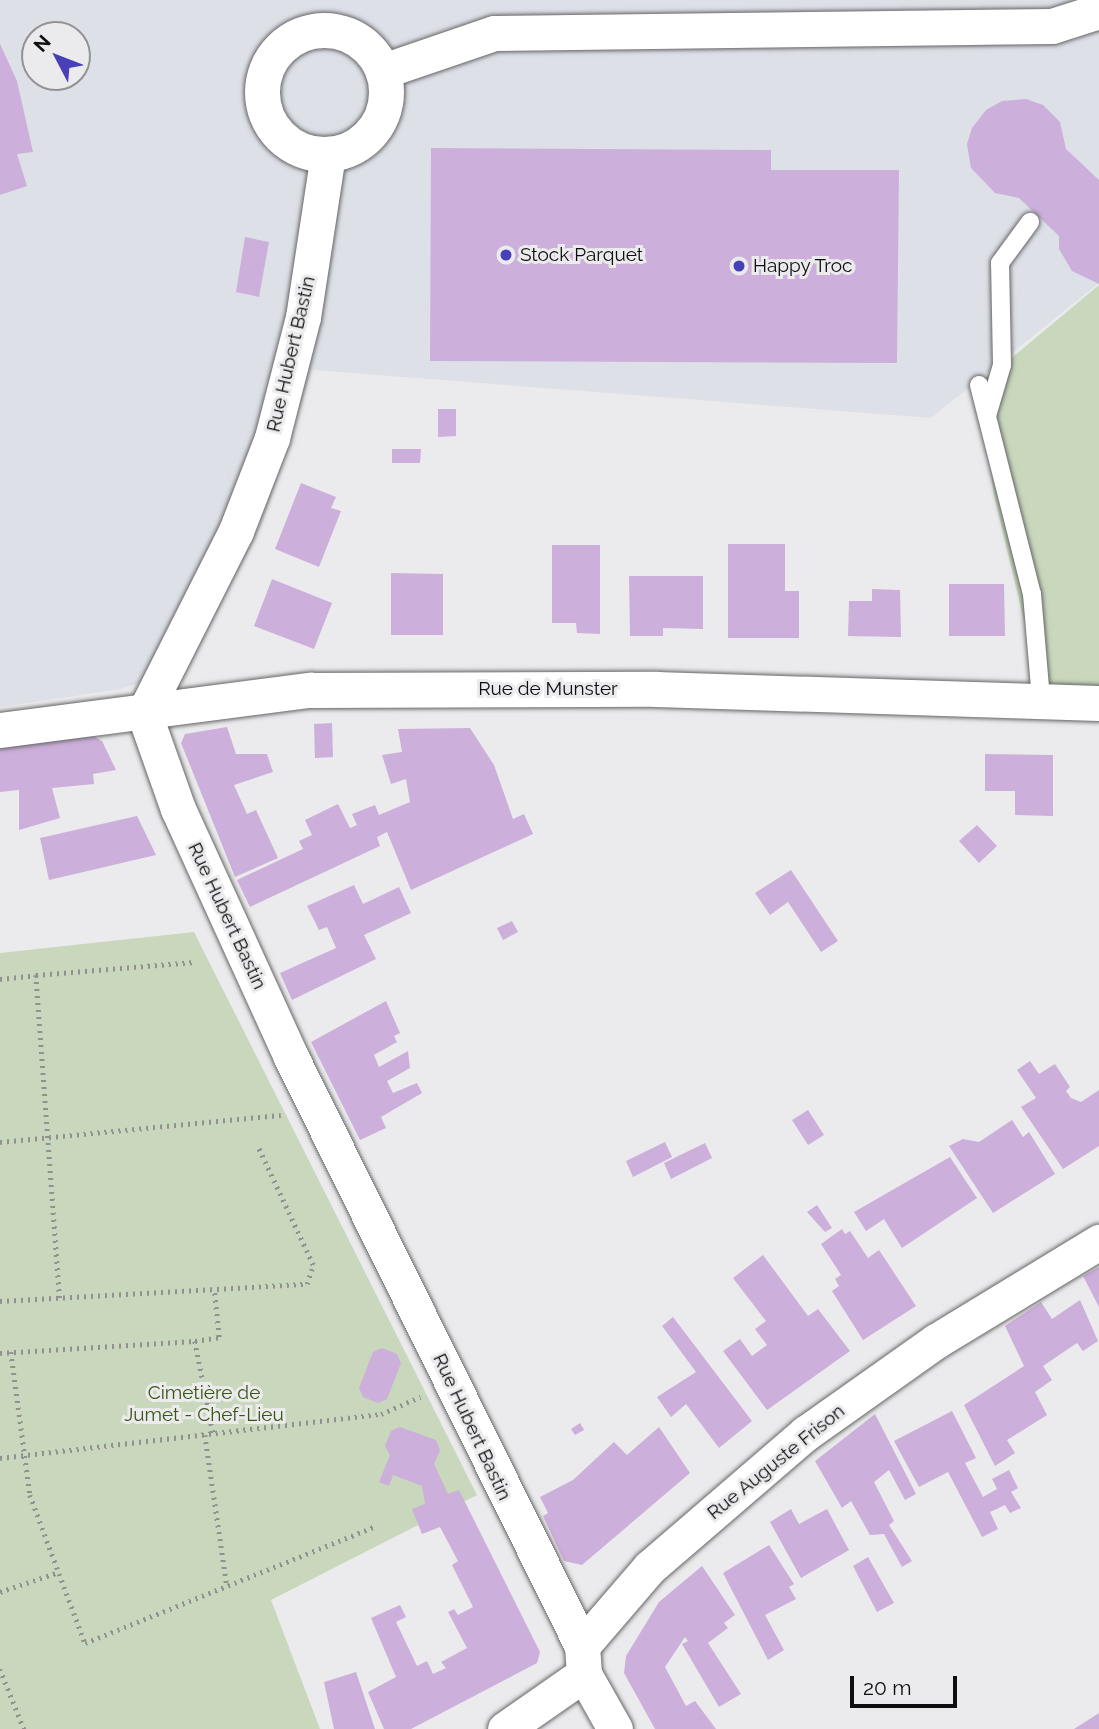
<!DOCTYPE html>
<html>
<head>
<meta charset="utf-8">
<style>
	body { margin:0 }
	#map { position:relative; width:1099px; height:1729px; overflow:hidden; background:#ebebed; font-family:Raleway,sans-serif }
	div>[style] { position:absolute }
	[style*='--x'] { left:calc(var(--x)*1px); top:calc(var(--y)*1px); width:calc(var(--w)*1px); rotate:calc(var(--a)*1deg) }
	.built>* { inset:0; background:#dee0e8 }
	.green>* { inset:0; background:#c9d8bc }
	.building>* { inset:0; background:#ccafda }
	.path>* { height:4.5px; margin-top:-2.25px; transform-origin:0; background:repeating-linear-gradient(90deg,#919192 0 2px,transparent 0 7px) }
	.roads { filter:drop-shadow(0 0 2px #666667) drop-shadow(0 0 2px #666667) }
	.service>* { height:18px; margin:-9px; padding:0 9px; transform-origin:9px; border-radius:9px; background:#fff }
	.minor>* { height:35px; margin:-17.5px; padding:0 17.5px; transform-origin:17.5px; border-radius:17.5px; background:#fff }
	.minor>.ring { margin:-17.5px; padding:0; box-sizing:content-box; background:none; border:35px solid #fff; border-radius:50% }
	.dots>* { width:19px; height:19px; translate:-50% -50%; box-sizing:border-box; border:4px solid #ebebed; border-radius:50% }
	span { translate:-50% -50%; white-space:nowrap; text-align:center; line-height:1.15; -webkit-text-stroke:6px #ebebed; paint-order:stroke }
	.poi-label { font-size:19px; color:#0f0f0f }
	.left { translate:0 -50%; text-align:left }
	.street-label { font-size:19px; color:#0f0f0f }
	.park-label { font-size:19px; color:#3a5613 }
	.north { position:absolute; left:21px; top:21px; width:70px; height:70px; box-sizing:border-box; background:#ebebed; border:2px solid #939394; border-radius:50%; rotate:312deg; font-size:19px; font-weight:700; line-height:28px; text-align:center; color:#0f0f0f }
	.north::after { content:''; display:block; margin:auto; width:24px; height:32px; background:#4740b6; clip-path:polygon(50% 0,100% 100%,50% 72%,0 100%) }
	.scale { position:absolute; left:850px; top:1676px; width:107px; height:32px; box-sizing:border-box; border:4px solid #0f0f0f; border-top:0; padding-left:9px; font-size:21px; line-height:24px; white-space:nowrap; color:#0f0f0f; -webkit-text-stroke:5px #ebebed; paint-order:stroke }
</style>
</head>
<body>
<div id="map">
	<div class="built">
		<div style="clip-path:polygon(evenodd,0 0,1099px 0,1099px 283px,931px 418px,312px 370px,263px 522px,189px 666px,121px 689px,0 707px,0 0,35px 35px,77px 35px,77px 77px,35px 77px,35px 35px)"></div>
	</div>
	<div class="green">
		<div style="clip-path:polygon(1099px 285px,1099px 687px,1039px 683px,994px 496px,979px 385px)"></div>
		<div style="clip-path:polygon(194px 932px,477px 1495px,271px 1600px,320px 1729px,0 1729px,0 953px)"></div>
	</div>
	<div class="building">
		<div style="clip-path:polygon(0 44px,17px 81px,33px 152px,17px 154px,27px 186px,0 195px)"></div>
		<div style="clip-path:polygon(1026px 99px,1043px 105px,1060px 122px,1066px 149px,1099px 180px,1099px 284px,1072px 271px,1059px 249px,1059px 236px,1019px 198px,995px 193px,971px 168px,967px 144px,972px 128px,986px 110px,1002px 101px)"></div>
		<div style="clip-path:polygon(431px 148px,771px 150px,771px 170px,899px 170px,897px 363px,430px 361px)"></div>
		<div style="clip-path:polygon(245px 237px,269px 242px,259px 297px,236px 292px)"></div>
		<div style="clip-path:polygon(438px 409px,456px 409px,456px 436px,438px 437px)"></div>
		<div style="clip-path:polygon(392px 449px,421px 449px,420px 463px,392px 463px)"></div>
		<div style="clip-path:polygon(301px 483px,336px 497px,331px 508px,341px 511px,319px 567px,275px 549px)"></div>
		<div style="clip-path:polygon(728px 544px,785px 544px,785px 591px,799px 591px,799px 638px,728px 638px)"></div>
		<div style="clip-path:polygon(552px 545px,600px 545px,600px 634px,577px 633px,576px 623px,552px 623px)"></div>
		<div style="clip-path:polygon(391px 573px,443px 574px,443px 635px,391px 635px)"></div>
		<div style="clip-path:polygon(629px 576px,703px 576px,703px 629px,663px 628px,663px 636px,630px 636px)"></div>
		<div style="clip-path:polygon(272px 579px,332px 603px,314px 649px,254px 626px)"></div>
		<div style="clip-path:polygon(949px 584px,1004px 584px,1005px 636px,949px 636px)"></div>
		<div style="clip-path:polygon(872px 589px,900px 590px,901px 637px,848px 636px,849px 601px,872px 601px)"></div>
		<div style="clip-path:polygon(332px 723px,333px 757px,315px 758px,314px 724px)"></div>
		<div style="clip-path:polygon(227px 727px,236px 754px,267px 754px,273px 772px,234px 785px,247px 814px,256px 810px,278px 858px,235px 877px,181px 743px,185px 734px)"></div>
		<div style="clip-path:polygon(470px 728px,494px 765px,513px 819px,524px 814px,533px 834px,411px 890px,387px 832px,377px 837px,380px 846px,250px 907px,237px 880px,303px 849px,299px 841px,312px 835px,305px 820px,338px 804px,350px 828px,357px 825px,352px 814px,375px 805px,379px 815px,410px 802px,406px 779px,391px 784px,382px 755px,402px 752px,398px 729px)"></div>
		<div style="clip-path:polygon(90px 734px,102px 741px,116px 770px,93px 774px,94px 784px,52px 788px,60px 818px,19px 830px,19px 790px,0 792px,0 745px)"></div>
		<div style="clip-path:polygon(985px 754px,1053px 755px,1053px 816px,1015px 815px,1015px 791px,985px 791px)"></div>
		<div style="clip-path:polygon(137px 816px,156px 855px,49px 880px,40px 838px)"></div>
		<div style="clip-path:polygon(977px 825px,997px 846px,979px 863px,959px 841px)"></div>
		<div style="clip-path:polygon(791px 870px,838px 941px,821px 952px,788px 902px,770px 915px,755px 893px)"></div>
		<div style="clip-path:polygon(354px 885px,363px 904px,399px 887px,411px 913px,364px 935px,376px 959px,292px 1000px,280px 973px,336px 948px,327px 927px,319px 930px,307px 906px)"></div>
		<div style="clip-path:polygon(512px 921px,518px 932px,503px 940px,497px 928px)"></div>
		<div style="clip-path:polygon(386px 1001px,400px 1033px,394px 1036px,397px 1042px,374px 1055px,379px 1067px,408px 1051px,410px 1068px,387px 1081px,393px 1093px,417px 1083px,422px 1093px,381px 1117px,386px 1128px,360px 1140px,311px 1042px)"></div>
		<div style="clip-path:polygon(1030px 1061px,1039px 1074px,1055px 1064px,1070px 1087px,1066px 1091px,1071px 1098px,1081px 1102px,1099px 1090px,1099px 1146px,1063px 1169px,1021px 1107px,1036px 1098px,1017px 1070px)"></div>
		<div style="clip-path:polygon(808px 1110px,824px 1135px,808px 1145px,792px 1120px)"></div>
		<div style="clip-path:polygon(1012px 1120px,1023px 1137px,1029px 1132px,1055px 1174px,993px 1213px,949px 1146px,963px 1139px,979px 1142px)"></div>
		<div style="clip-path:polygon(665px 1142px,672px 1157px,633px 1177px,626px 1161px)"></div>
		<div style="clip-path:polygon(705px 1143px,712px 1158px,671px 1179px,664px 1163px)"></div>
		<div style="clip-path:polygon(950px 1157px,977px 1198px,902px 1248px,884px 1219px,866px 1231px,854px 1212px)"></div>
		<div style="clip-path:polygon(817px 1205px,832px 1228px,825px 1232px,807px 1212px)"></div>
		<div style="clip-path:polygon(842px 1229px,845px 1234px,850px 1231px,868px 1258px,879px 1250px,916px 1306px,863px 1340px,832px 1291px,839px 1286px,835px 1279px,841px 1275px,821px 1244px)"></div>
		<div style="clip-path:polygon(763px 1255px,808px 1316px,818px 1309px,850px 1351px,767px 1410px,723px 1351px,740px 1339px,752px 1356px,767px 1345px,755px 1329px,766px 1321px,733px 1278px)"></div>
		<div style="clip-path:polygon(1099px 1267px,1099px 1307px,1083px 1276px)"></div>
		<div style="clip-path:polygon(1080px 1300px,1098px 1341px,1083px 1351px,1077px 1343px,1043px 1366px,1052px 1380px,1035px 1392px,1047px 1415px,1007px 1440px,1015px 1453px,995px 1466px,964px 1405px,1024px 1366px,1005px 1326px,1041px 1302px,1052px 1319px)"></div>
		<div style="clip-path:polygon(673px 1317px,752px 1421px,719px 1448px,686px 1404px,671px 1417px,657px 1397px,696px 1372px,662px 1326px)"></div>
		<div style="clip-path:polygon(382px 1348px,397px 1354px,401px 1363px,387px 1399px,378px 1403px,363px 1397px,359px 1388px,373px 1352px)"></div>
		<div style="clip-path:polygon(952px 1411px,976px 1458px,965px 1463px,983px 1497px,997px 1489px,992px 1479px,1009px 1470px,1018px 1488px,1011px 1492px,1021px 1508px,1010px 1513px,1005px 1505px,990px 1512px,998px 1529px,982px 1537px,948px 1472px,919px 1487px,894px 1441px)"></div>
		<div style="clip-path:polygon(875px 1414px,916px 1494px,905px 1500px,889px 1470px,874px 1482px,894px 1521px,889px 1525px,912px 1561px,902px 1567px,884px 1534px,870px 1535px,851px 1501px,842px 1508px,815px 1461px)"></div>
		<div style="clip-path:polygon(580px 1423px,584px 1430px,575px 1435px,571px 1429px)"></div>
		<div style="clip-path:polygon(400px 1427px,436px 1440px,440px 1450px,434px 1464px,448px 1494px,459px 1490px,540px 1652px,537px 1663px,411px 1729px,384px 1729px,368px 1692px,396px 1677px,371px 1618px,400px 1605px,406px 1617px,396px 1622px,417px 1666px,427px 1661px,433px 1674px,446px 1668px,441px 1662px,467px 1648px,448px 1612px,454px 1609px,458px 1615px,473px 1607px,452px 1565px,458px 1561px,440px 1527px,422px 1534px,412px 1509px,425px 1504px,422px 1486px,393px 1475px,389px 1486px,379px 1482px,390px 1455px,385px 1446px,391px 1431px)"></div>
		<div style="clip-path:polygon(659px 1427px,690px 1473px,582px 1565px,564px 1561px,543px 1516px,548px 1513px,540px 1497px,573px 1480px,614px 1442px,627px 1455px)"></div>
		<div style="clip-path:polygon(791px 1509px,799px 1524px,827px 1509px,849px 1550px,801px 1578px,770px 1522px)"></div>
		<div style="clip-path:polygon(769px 1545px,794px 1584px,789px 1587px,796px 1599px,765px 1615px,784px 1650px,768px 1660px,723px 1573px)"></div>
		<div style="clip-path:polygon(868px 1557px,894px 1603px,877px 1612px,853px 1566px)"></div>
		<div style="clip-path:polygon(702px 1566px,735px 1615px,724px 1623px,728px 1628px,708px 1643px,741px 1694px,719px 1707px,682px 1644px,688px 1641px,685px 1637px,665px 1667px,686px 1706px,695px 1701px,716px 1729px,655px 1729px,624px 1673px,626px 1656px,659px 1602px)"></div>
		<div style="clip-path:polygon(356px 1672px,375px 1729px,334px 1729px,324px 1682px)"></div>
		<div style="clip-path:polygon(1099px 1713px,1099px 1729px,1074px 1729px)"></div>
	</div>
	<div class="path">
		<div style="--x:36;--y:975;--w:159;--a:-4.7"></div>
		<div style="--x:0;--y:979;--w:36;--a:-6"></div>
		<div style="--x:36;--y:975;--w:324;--a:85.8"></div>
		<div style="--x:0;--y:1142;--w:282;--a:-5.5"></div>
		<div style="--x:0;--y:1301;--w:307;--a:-3.2"></div>
		<div style="--x:307;--y:1284;--w:20;--a:-72"></div>
		<div style="--x:313;--y:1265;--w:130;--a:-115"></div>
		<div style="--x:195;--y:1341;--w:24;--a:-9"></div>
		<div style="--x:219;--y:1337;--w:48;--a:-95.9"></div>
		<div style="--x:11;--y:1352;--w:144;--a:82.4"></div>
		<div style="--x:30;--y:1495;--w:158;--a:69.6"></div>
		<div style="--x:85;--y:1643;--w:314;--a:-21.9"></div>
		<div style="--x:0;--y:1353;--w:195;--a:-3.5"></div>
		<div style="--x:195;--y:1341;--w:94;--a:78.9"></div>
		<div style="--x:205;--y:1435;--w:153;--a:81.7"></div>
		<div style="--x:0;--y:1458;--w:384;--a:-6.6"></div>
		<div style="--x:381;--y:1414;--w:43;--a:-23.6"></div>
		<div style="--x:0;--y:1592;--w:62;--a:-18.7"></div>
		<div style="--x:0;--y:1669;--w:65;--a:68.2"></div>
	</div>
	<div class="roads">
		<div class="service">
			<div style="--x:979;--y:385;--w:216;--a:75.8"></div>
			<div style="--x:1032;--y:594;--w:106;--a:85.1"></div>
			<div style="--x:987;--y:416;--w:53;--a:-73.6"></div>
			<div style="--x:1002;--y:365;--w:102;--a:-91.1"></div>
			<div style="--x:1000;--y:263;--w:51;--a:-53.8"></div>
		</div>
		<div class="minor">
			<div class="ring" style="left:262px;top:30px;width:89px;height:89px"></div>
			<div style="--x:383;--y:71;--w:117;--a:-18.9"></div>
			<div style="--x:494;--y:33;--w:558;--a:-0.72"></div>
			<div style="--x:1052;--y:26;--w:49;--a:-17.7"></div>
			<div style="--x:328;--y:154;--w:165;--a:98.7"></div>
			<div style="--x:303;--y:317;--w:125;--a:104.4"></div>
			<div style="--x:272;--y:438;--w:100;--a:111.2"></div>
			<div style="--x:236;--y:531;--w:204;--a:116.8"></div>
			<div style="--x:144;--y:713;--w:102;--a:70.5"></div>
			<div style="--x:178;--y:809;--w:273;--a:65.5"></div>
			<div style="--x:291;--y:1057;--w:657;--a:63.71"></div>
			<div style="--x:0;--y:730;--w:313;--a:-7.4"></div>
			<div style="--x:310;--y:690;--w:346;--a:-0.2"></div>
			<div style="--x:656;--y:689;--w:443;--a:1.8"></div>
			<div style="--x:584;--y:1674;--w:63;--a:60.6"></div>
			<div style="--x:505;--y:1729;--w:96;--a:-34.8"></div>
			<div style="--x:584;--y:1674;--w:28;--a:-94"></div>
			<div style="--x:582;--y:1646;--w:104;--a:-49.3"></div>
			<div style="--x:650;--y:1567;--w:206;--a:-40.7"></div>
			<div style="--x:806;--y:1433;--w:159;--a:-35.3"></div>
			<div style="--x:936;--y:1341;--w:191;--a:-31.3"></div>
		</div>
	</div>
	<div class="dots">
		<div style="left:506px;top:255px;background:#4740b6"></div>
		<div style="left:739px;top:266px;background:#4740b6"></div>
	</div>
	<div class="poi-label">
		<span class="left" style="left:520px;top:255px">Stock Parquet</span>
		<span class="left" style="left:753px;top:266px">Happy Troc</span>
	</div>
	<div class="street-label">
		<span style="left:291px;top:354px;rotate:-77deg">Rue Hubert Bastin</span>
		<span style="left:548px;top:689px">Rue de Munster</span>
		<span style="left:227px;top:916px;rotate:65deg">Rue Hubert Bastin</span>
		<span style="left:472px;top:1427px;rotate:65deg">Rue Hubert Bastin</span>
		<span style="left:776px;top:1462px;rotate:-39deg">Rue Auguste Frison</span>
	</div>
	<div class="park-label">
		<span style="left:204px;top:1404px">Cimetière de<br>Jumet - Chef-Lieu</span>
	</div>
	<div class="north">N</div>
	<div class="scale">20 m</div>
</div>
</body>
</html>
